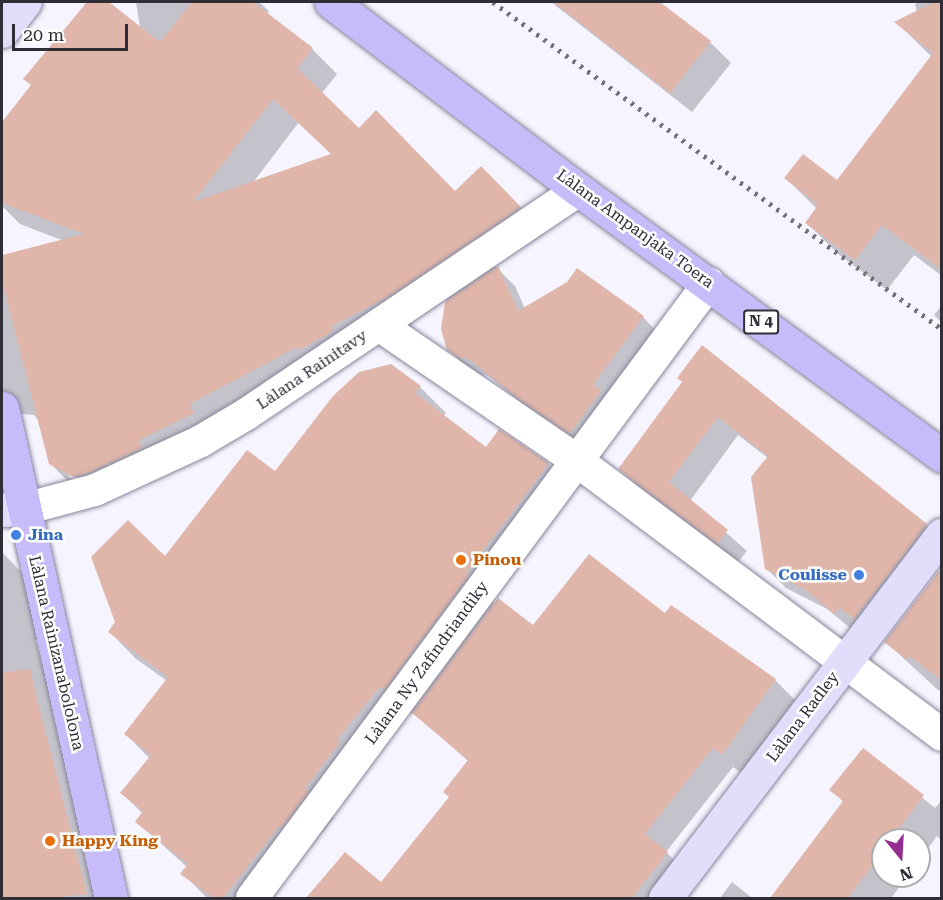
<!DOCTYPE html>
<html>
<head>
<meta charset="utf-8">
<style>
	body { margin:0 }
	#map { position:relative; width:943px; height:900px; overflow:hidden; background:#f6f4fe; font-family:"Roboto Serif",serif }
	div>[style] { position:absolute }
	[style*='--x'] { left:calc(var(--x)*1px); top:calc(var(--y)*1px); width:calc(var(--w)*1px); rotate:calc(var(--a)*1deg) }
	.shadow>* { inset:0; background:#0003 }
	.building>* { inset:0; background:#e0b6ab }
	.roads { filter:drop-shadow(0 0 2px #88859b) drop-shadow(0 0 2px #88859b) }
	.minor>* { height:32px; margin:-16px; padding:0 16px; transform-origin:16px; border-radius:16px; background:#fff }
	.secondary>* { height:33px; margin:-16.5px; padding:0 16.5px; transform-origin:16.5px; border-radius:16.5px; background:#e3ddfc }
	.primary>* { height:33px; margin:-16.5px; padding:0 16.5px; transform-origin:16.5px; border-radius:16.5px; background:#c7bbf9 }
	.rail>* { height:4.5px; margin-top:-2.25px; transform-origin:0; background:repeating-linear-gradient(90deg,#74737c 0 3px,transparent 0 9px) }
	.dots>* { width:16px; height:16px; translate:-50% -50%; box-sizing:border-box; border:3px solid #fff; border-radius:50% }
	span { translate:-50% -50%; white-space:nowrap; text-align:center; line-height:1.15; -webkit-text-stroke:5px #fff; paint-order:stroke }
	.shield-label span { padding:2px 4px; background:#fff; border:2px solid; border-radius:4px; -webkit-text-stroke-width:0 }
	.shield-label { font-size:15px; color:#2f2e37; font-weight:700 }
	.street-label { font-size:16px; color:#2f2e37 }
	.shop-label { font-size:16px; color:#366cbe; font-weight:700 }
	.left { translate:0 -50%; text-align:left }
	.right { translate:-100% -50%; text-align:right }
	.food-label { font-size:16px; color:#c56008; font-weight:700 }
	.frame { position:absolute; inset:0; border:3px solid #2f2e37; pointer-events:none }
	.north { position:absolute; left:871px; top:828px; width:60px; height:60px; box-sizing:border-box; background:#fff; border:2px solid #acabaf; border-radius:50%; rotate:162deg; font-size:16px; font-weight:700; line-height:24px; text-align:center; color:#2f2e37 }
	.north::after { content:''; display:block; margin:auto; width:21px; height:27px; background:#972d90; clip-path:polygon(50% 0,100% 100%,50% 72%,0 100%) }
	.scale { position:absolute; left:12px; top:24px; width:116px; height:27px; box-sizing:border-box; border:3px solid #2f2e37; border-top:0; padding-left:8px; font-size:18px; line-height:21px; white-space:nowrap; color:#2f2e37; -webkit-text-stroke:4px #fff; paint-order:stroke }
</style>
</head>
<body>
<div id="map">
	<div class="shadow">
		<div style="clip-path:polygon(evenodd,89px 2px,107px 2px,140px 28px,136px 2px,259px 2px,269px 11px,267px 14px,312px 49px,337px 74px,322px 93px,359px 130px,455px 192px,506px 193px,545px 233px,495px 266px,515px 286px,525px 309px,643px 317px,660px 335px,588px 450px,539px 417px,488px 376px,477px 374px,466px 367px,448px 349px,443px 329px,447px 299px,418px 318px,354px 353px,75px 489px,50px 463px,38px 420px,34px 415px,23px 414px,14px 419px,17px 478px,2px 506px,2px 277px,48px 269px,64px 241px,20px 224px,2px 206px,2px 124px,32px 86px,25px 79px,89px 2px,299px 122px,333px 155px,252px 184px,299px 122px,89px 2px,69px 473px,80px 479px,78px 482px,69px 477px,69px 473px)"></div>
		<div style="clip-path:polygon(551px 2px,657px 2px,710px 42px,731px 63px,692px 112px)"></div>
		<div style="clip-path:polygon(919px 2px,942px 2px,942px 276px,914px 255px,887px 290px,838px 254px,807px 223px,817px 209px,786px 178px,838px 182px,932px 57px,896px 22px,917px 12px,915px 4px)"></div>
		<div style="clip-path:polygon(942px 305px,942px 323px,934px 315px)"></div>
		<div style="clip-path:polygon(683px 382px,926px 525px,942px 541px,855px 632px,827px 609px,786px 588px,766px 568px,768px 458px,738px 435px,690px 501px,747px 551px,738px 562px,639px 488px,620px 469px)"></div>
		<div style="clip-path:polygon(420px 387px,446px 413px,443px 416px,486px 449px,548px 464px,574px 490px,491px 600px,495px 604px,533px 627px,666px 615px,671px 607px,775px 680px,795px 700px,743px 774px,733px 767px,666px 852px,687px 873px,667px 898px,455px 898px,452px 896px,450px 898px,306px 898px,345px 854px,381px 884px,451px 798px,469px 762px,413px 712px,411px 714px,406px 710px,330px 815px,334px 818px,269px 898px,207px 898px,182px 873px,187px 867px,137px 822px,143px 814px,122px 793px,150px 759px,126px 734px,167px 681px,135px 658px,110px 632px,166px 558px,276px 474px)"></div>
		<div style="clip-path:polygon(2px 552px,30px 581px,48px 636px,35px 640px,111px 898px,2px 898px)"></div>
		<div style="clip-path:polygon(942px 569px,942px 688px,939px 691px,886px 642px)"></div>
		<div style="clip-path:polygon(863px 750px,935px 808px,942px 800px,942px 841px,937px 836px,919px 861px,919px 840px,883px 840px,883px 876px,908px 876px,891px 898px,772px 898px,844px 802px,831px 790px)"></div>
		<div style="clip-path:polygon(732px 882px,752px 898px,720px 898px)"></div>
	</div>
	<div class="building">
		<div style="clip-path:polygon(evenodd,87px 2px,109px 2px,160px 42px,192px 2px,253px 2px,313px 48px,297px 68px,359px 128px,376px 110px,455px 191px,481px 166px,521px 207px,393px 294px,330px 327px,333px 331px,299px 350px,297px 347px,190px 404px,194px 413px,139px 440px,142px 448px,91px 472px,73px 477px,49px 464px,2px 281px,2px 255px,84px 234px,2px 203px,2px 122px,31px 85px,23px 79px,87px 2px,273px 99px,331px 154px,193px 202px,273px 99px)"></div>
		<div style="clip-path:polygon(553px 2px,660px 2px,711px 41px,670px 93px)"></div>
		<div style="clip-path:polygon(934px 2px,942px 2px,942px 270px,882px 225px,855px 260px,805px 223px,818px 205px,784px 178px,803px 154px,837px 180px,933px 53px,894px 22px)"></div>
		<div style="clip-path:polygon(498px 266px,518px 311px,567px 282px,577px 268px,644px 316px,593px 385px,601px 390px,570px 434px,520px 400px,469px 359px,458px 357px,447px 350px,441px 329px,445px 302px)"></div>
		<div style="clip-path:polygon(702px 345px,927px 524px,854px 619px,840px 608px,834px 614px,806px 590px,765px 569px,751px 477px,768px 456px,718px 417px,669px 482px,728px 530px,717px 544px,618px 469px,682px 382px,677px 378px)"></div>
		<div style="clip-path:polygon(391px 364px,421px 386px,415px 393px,486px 447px,499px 429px,549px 463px,466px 573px,469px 575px,384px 690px,380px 686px,337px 740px,340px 742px,305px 788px,309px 791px,281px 828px,279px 826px,223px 898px,214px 898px,180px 874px,188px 864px,135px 822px,143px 811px,120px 793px,151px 755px,124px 734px,168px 677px,108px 632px,115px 622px,91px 557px,128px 520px,165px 556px,247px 450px,275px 471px,333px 396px,359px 372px)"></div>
		<div style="clip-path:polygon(589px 554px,665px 613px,671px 605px,776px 679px,722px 755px,713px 748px,645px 834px,668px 852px,632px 898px,306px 898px,345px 852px,381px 882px,449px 797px,443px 792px,468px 760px,412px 713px,498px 598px,533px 625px)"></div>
		<div style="clip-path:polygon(942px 567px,942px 681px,910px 656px,907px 660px,884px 642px)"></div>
		<div style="clip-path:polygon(30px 669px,36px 695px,87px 894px,49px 898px,2px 898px,2px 673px)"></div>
		<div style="clip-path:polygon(863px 748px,924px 795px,891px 840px,883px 840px,883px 851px,848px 898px,770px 898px,843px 801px,829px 790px)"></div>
	</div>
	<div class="roads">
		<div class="minor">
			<div style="--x:379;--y:325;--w:239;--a:34.4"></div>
			<div style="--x:576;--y:460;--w:458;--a:36.9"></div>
			<div style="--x:24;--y:509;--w:73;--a:-15"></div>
			<div style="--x:95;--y:490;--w:117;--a:-24.8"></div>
			<div style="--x:201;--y:441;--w:51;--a:-30.6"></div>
			<div style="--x:245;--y:415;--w:403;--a:-34"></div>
			<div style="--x:252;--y:898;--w:766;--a:-53.38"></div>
		</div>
		<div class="secondary">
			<div style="--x:2;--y:31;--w:37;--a:-52"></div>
			<div style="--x:2;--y:510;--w:22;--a:-3"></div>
			<div style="--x:665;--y:898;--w:457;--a:-52.7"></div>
		</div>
		<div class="primary">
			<div style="--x:331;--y:2;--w:311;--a:37.2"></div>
			<div style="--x:579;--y:190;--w:450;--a:36.2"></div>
			<div style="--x:2;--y:408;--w:502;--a:77.46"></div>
		</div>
	</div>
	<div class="rail">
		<div style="--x:493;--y:2;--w:555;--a:36.07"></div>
	</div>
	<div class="dots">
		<div style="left:16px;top:535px;background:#3f7fe0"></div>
		<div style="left:461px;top:560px;background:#e8710a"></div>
		<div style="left:859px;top:575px;background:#3f7fe0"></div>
		<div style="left:50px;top:841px;background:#e8710a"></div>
	</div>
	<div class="shield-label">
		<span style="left:761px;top:322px">N 4</span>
	</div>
	<div class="street-label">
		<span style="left:635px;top:229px;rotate:36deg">Làlana Ampanjaka Toera</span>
		<span style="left:312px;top:370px;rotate:-34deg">Làlana Rainitavy</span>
		<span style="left:56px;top:653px;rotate:77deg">Làlana Rainizanabololona</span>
		<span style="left:427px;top:663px;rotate:-54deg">Làlana Ny Zafindriandiky</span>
		<span style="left:803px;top:717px;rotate:-53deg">Làlana Radley</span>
	</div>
	<div class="shop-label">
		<span class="left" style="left:28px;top:535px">Jina</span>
		<span class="right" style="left:847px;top:575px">Coulisse</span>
	</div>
	<div class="food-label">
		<span class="left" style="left:473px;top:560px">Pinou</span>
		<span class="left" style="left:62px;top:841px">Happy King</span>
	</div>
	<div class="frame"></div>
	<div class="north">N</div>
	<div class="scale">20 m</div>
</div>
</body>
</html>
